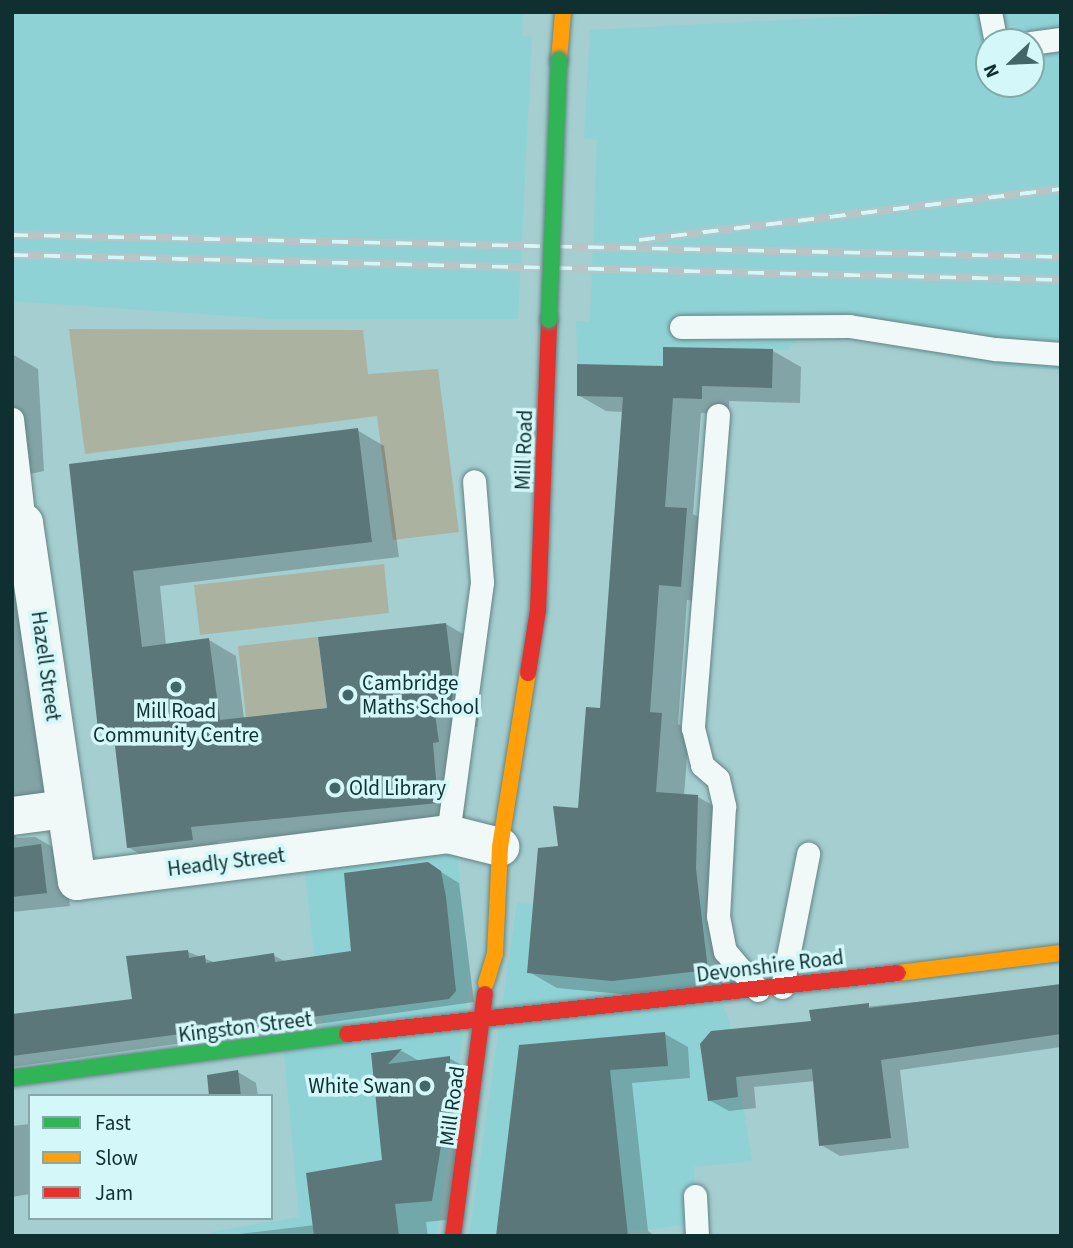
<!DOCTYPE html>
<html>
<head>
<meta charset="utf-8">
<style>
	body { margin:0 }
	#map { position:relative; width:1073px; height:1248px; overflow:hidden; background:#a4ced0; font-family:"Source Sans 3",sans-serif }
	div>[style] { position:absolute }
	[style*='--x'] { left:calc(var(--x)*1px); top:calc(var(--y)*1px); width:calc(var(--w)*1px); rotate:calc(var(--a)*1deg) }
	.built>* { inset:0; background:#8fd2d5 }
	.green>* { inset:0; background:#abb2a0 }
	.shadow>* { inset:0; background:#0003 }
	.building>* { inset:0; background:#5c7779 }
	.roads { filter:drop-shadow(0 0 2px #658384) drop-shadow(0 0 2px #658384) }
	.lane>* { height:23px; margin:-11.5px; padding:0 11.5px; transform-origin:11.5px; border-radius:11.5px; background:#f1f8f8 }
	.street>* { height:38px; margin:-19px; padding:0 19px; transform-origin:19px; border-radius:19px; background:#f1f8f8 }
	.fast>* { height:16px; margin:-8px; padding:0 8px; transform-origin:8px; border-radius:8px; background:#30b455 }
	.slow>* { height:16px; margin:-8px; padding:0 8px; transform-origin:8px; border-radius:8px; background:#ff9f0a }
	.jam>* { height:16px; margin:-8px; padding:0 8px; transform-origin:8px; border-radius:8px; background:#e5322d }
	.rail>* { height:8px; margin-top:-4px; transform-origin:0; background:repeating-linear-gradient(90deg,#d4f8f9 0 16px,#b8c4c5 0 32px); box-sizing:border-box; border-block:2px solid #b8c4c5 }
	.bridges { filter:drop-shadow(0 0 2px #658384) drop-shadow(0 0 2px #658384) }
	.fast-bridge>* { height:16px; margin:-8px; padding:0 8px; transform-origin:8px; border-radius:8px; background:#30b455 }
	.dots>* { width:19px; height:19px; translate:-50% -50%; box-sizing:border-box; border:4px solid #d4f8f9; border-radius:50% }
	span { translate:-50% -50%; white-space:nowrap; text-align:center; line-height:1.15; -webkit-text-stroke:7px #d4f8f9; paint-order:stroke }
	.street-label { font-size:21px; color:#0f2f30 }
	.poi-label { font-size:21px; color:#0f2f30 }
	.left { translate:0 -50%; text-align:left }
	.right { translate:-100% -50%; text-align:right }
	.frame { position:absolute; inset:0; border:14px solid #0f2f30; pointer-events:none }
	.legend { position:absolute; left:28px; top:1094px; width:245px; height:126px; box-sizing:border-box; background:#d4f8f9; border:2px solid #85a8a9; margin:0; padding:9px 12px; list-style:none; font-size:21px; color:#0f2f30 }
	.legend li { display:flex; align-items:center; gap:14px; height:35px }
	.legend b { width:35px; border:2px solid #85a8a9 }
	.north { position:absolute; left:975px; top:28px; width:70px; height:70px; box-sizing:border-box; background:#d4f8f9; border:2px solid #85a8a9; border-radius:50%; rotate:247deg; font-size:19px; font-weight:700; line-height:28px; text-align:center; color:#0f2f30 }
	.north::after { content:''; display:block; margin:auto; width:24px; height:32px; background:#436768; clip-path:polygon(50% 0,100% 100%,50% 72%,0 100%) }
</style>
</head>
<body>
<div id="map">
	<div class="built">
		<div style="clip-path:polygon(12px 12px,523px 12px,522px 36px,532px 37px,518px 319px,273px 319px,12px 301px)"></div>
		<div style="clip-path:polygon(evenodd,939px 12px,1061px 12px,1061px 370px,1002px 366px,847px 337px,802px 334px,788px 350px,664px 347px,663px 366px,577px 364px,576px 321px,590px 322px,597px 140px,584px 138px,590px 30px,939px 12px,989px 42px,1031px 42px,1031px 84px,989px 84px,989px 42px)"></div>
		<div style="clip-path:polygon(457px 852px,470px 979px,437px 1236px,212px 1236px,211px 1232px,299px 1217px,283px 1043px,323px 1037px,305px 872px)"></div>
		<div style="clip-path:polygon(702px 895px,709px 964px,730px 1025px,752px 1161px,694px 1167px,696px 1223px,602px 1236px,469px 1236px,517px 903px,579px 908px)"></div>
	</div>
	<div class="green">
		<div style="clip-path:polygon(69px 329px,363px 330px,368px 374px,438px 369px,459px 532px,393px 540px,377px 416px,85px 454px)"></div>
		<div style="clip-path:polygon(384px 564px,389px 613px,200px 635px,194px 585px)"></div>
		<div style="clip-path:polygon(318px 637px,327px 708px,246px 717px,238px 646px)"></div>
	</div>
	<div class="shadow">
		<div style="clip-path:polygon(773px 351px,801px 367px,800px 403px,729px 401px,729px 414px,701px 413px,693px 514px,714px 526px,709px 602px,687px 600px,678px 724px,689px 731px,684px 796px,698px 797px,726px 813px,723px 886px,735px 985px,642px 996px,557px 988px,529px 972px,560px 847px,579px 810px,602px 710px,623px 412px,606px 411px,578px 395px,665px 368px)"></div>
		<div style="clip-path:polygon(12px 354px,38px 369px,44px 471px,30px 474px,12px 506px)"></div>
		<div style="clip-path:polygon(357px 430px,384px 446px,399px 557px,160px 586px,166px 645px,209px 640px,236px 656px,244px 719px,328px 709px,446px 624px,473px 640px,480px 704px,477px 727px,462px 728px,459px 758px,465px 818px,218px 842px,219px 855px,155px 863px,128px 847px,116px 738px,100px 729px,71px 465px)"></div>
		<div style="clip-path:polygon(12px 569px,53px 804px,13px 833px,17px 838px,35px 837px,58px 850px,64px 860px,70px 906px,12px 912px)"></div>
		<div style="clip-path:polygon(428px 864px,459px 883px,474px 1002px,12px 1067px,12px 1016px,134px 1001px,188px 952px,216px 963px,273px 955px,286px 962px,353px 953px)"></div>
		<div style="clip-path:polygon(1061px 988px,1061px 1047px,900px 1070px,909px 1148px,840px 1156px,821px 1145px,815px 1081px,754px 1087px,756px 1108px,729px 1111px,709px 1100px,702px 1045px,813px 1023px,811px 1012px)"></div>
		<div style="clip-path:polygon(665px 1034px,688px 1047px,690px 1078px,632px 1083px,648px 1231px,655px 1236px,497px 1236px,521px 1046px)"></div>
		<div style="clip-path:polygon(402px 1051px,421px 1062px,449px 1058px,481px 1076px,464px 1218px,426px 1222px,428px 1236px,223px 1236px,315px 1225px,384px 1161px,373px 1054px)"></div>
		<div style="clip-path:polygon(238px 1072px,256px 1083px,258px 1096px,211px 1096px)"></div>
		<div style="clip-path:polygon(30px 1124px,30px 1194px,12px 1197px,12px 1126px)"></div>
	</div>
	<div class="building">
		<div style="clip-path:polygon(663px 347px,773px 349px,772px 388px,702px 386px,702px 399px,673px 398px,665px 507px,687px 508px,685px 534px,681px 587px,659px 585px,650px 712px,662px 713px,656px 792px,698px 795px,696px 869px,708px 970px,612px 981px,527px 973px,538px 848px,558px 846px,553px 806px,578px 808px,586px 707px,600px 708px,623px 397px,577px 396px,577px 364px,663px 366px)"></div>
		<div style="clip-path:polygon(358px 428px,372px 542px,133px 571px,142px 647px,209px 638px,220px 720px,327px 708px,318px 637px,446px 623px,454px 688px,450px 712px,435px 714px,439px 742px,433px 743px,438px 803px,191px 827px,193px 840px,127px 848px,113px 729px,98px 730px,69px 464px)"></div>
		<div style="clip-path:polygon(41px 844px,47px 893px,12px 897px,12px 848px)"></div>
		<div style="clip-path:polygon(428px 862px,441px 871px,446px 897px,456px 991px,449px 999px,12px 1056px,12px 1014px,132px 999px,126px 956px,188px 950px,189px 958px,205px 955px,206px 963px,274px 953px,275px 962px,351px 951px,344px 873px)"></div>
		<div style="clip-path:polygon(1061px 984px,1061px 1034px,881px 1060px,891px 1138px,819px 1146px,812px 1069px,736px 1077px,738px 1097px,708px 1101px,700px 1044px,711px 1031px,811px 1021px,809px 1010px,869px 1003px,869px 1008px)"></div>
		<div style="clip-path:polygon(665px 1032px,668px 1066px,610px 1070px,628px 1236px,496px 1236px,519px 1045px)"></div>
		<div style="clip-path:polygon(402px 1049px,388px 1064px,450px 1056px,450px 1091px,432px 1201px,395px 1204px,399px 1236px,314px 1236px,306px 1173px,382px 1160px,371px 1053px)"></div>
		<div style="clip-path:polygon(238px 1070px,241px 1096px,209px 1096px,207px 1075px)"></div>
	</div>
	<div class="roads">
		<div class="lane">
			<div style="--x:990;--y:12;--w:31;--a:79"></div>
			<div style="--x:1031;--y:43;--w:30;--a:-8"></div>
			<div style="--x:681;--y:327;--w:168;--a:-0.3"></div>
			<div style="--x:849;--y:326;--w:148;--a:9"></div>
			<div style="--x:995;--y:349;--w:66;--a:4.3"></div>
			<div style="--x:718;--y:415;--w:314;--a:94.6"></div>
			<div style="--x:693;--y:728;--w:38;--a:76"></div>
			<div style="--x:702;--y:765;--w:21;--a:41"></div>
			<div style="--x:718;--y:779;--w:28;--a:77"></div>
			<div style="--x:724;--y:806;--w:110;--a:93.1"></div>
			<div style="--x:718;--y:916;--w:36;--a:79"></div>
			<div style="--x:725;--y:951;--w:51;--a:49.8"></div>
			<div style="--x:12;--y:419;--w:105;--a:83.4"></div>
			<div style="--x:448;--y:834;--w:254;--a:-82.3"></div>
			<div style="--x:482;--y:582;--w:101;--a:-94.5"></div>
			<div style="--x:782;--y:987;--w:136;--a:-78.9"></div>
			<div style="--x:695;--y:1196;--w:40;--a:87.1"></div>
		</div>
		<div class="street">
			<div style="--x:12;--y:524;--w:12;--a:-5"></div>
			<div style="--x:24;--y:523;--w:362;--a:81.6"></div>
			<div style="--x:77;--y:881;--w:374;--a:-7.2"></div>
			<div style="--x:448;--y:834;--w:54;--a:14"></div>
			<div style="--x:12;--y:816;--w:53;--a:-7.5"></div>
		</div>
		<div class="fast">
			<div style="--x:12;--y:1078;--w:338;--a:-7.5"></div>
		</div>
		<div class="slow">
			<div style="--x:559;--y:60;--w:48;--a:-85.2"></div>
			<div style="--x:898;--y:973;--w:164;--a:-7"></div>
			<div style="--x:486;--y:983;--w:30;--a:-73"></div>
			<div style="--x:495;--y:954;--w:107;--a:-87.3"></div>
			<div style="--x:500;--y:847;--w:176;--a:-80.9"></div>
		</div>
		<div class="jam">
			<div style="--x:528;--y:673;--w:64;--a:-81"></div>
			<div style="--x:538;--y:610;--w:290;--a:-87.8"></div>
			<div style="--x:347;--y:1034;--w:554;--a:-6.32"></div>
			<div style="--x:453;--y:1236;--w:244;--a:-82.5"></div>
		</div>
	</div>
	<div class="rail">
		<div style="--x:12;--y:235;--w:1049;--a:1.2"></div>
		<div style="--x:639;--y:240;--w:425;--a:-6.9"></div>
		<div style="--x:12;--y:255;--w:1049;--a:1.37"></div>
	</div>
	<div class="bridges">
		<div class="fast-bridge">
			<div style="--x:549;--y:320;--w:260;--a:-87.8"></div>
		</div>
	</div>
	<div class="dots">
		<div style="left:176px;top:687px;background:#436768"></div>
		<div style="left:348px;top:695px;background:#436768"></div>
		<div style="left:335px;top:788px;background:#436768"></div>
		<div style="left:425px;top:1086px;background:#436768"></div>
	</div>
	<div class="street-label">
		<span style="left:524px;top:450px;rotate:-88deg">Mill Road</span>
		<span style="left:46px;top:666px;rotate:82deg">Hazell Street</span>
		<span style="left:226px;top:862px;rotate:-7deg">Headly Street</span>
		<span style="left:770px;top:966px;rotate:-7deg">Devonshire Road</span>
		<span style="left:245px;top:1027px;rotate:-7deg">Kingston Street</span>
		<span style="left:452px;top:1106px;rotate:-82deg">Mill Road</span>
	</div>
	<div class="poi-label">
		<span class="left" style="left:362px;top:695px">Cambridge<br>Maths School</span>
		<span style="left:176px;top:723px">Mill Road<br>Community Centre</span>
		<span class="left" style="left:349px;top:788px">Old Library</span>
		<span class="right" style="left:411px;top:1086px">White Swan</span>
	</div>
	<div class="frame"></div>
	<ul class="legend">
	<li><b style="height:9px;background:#30b455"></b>Fast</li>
	<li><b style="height:9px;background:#ff9f0a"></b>Slow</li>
	<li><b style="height:9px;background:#e5322d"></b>Jam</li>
	</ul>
	<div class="north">N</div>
</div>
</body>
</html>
